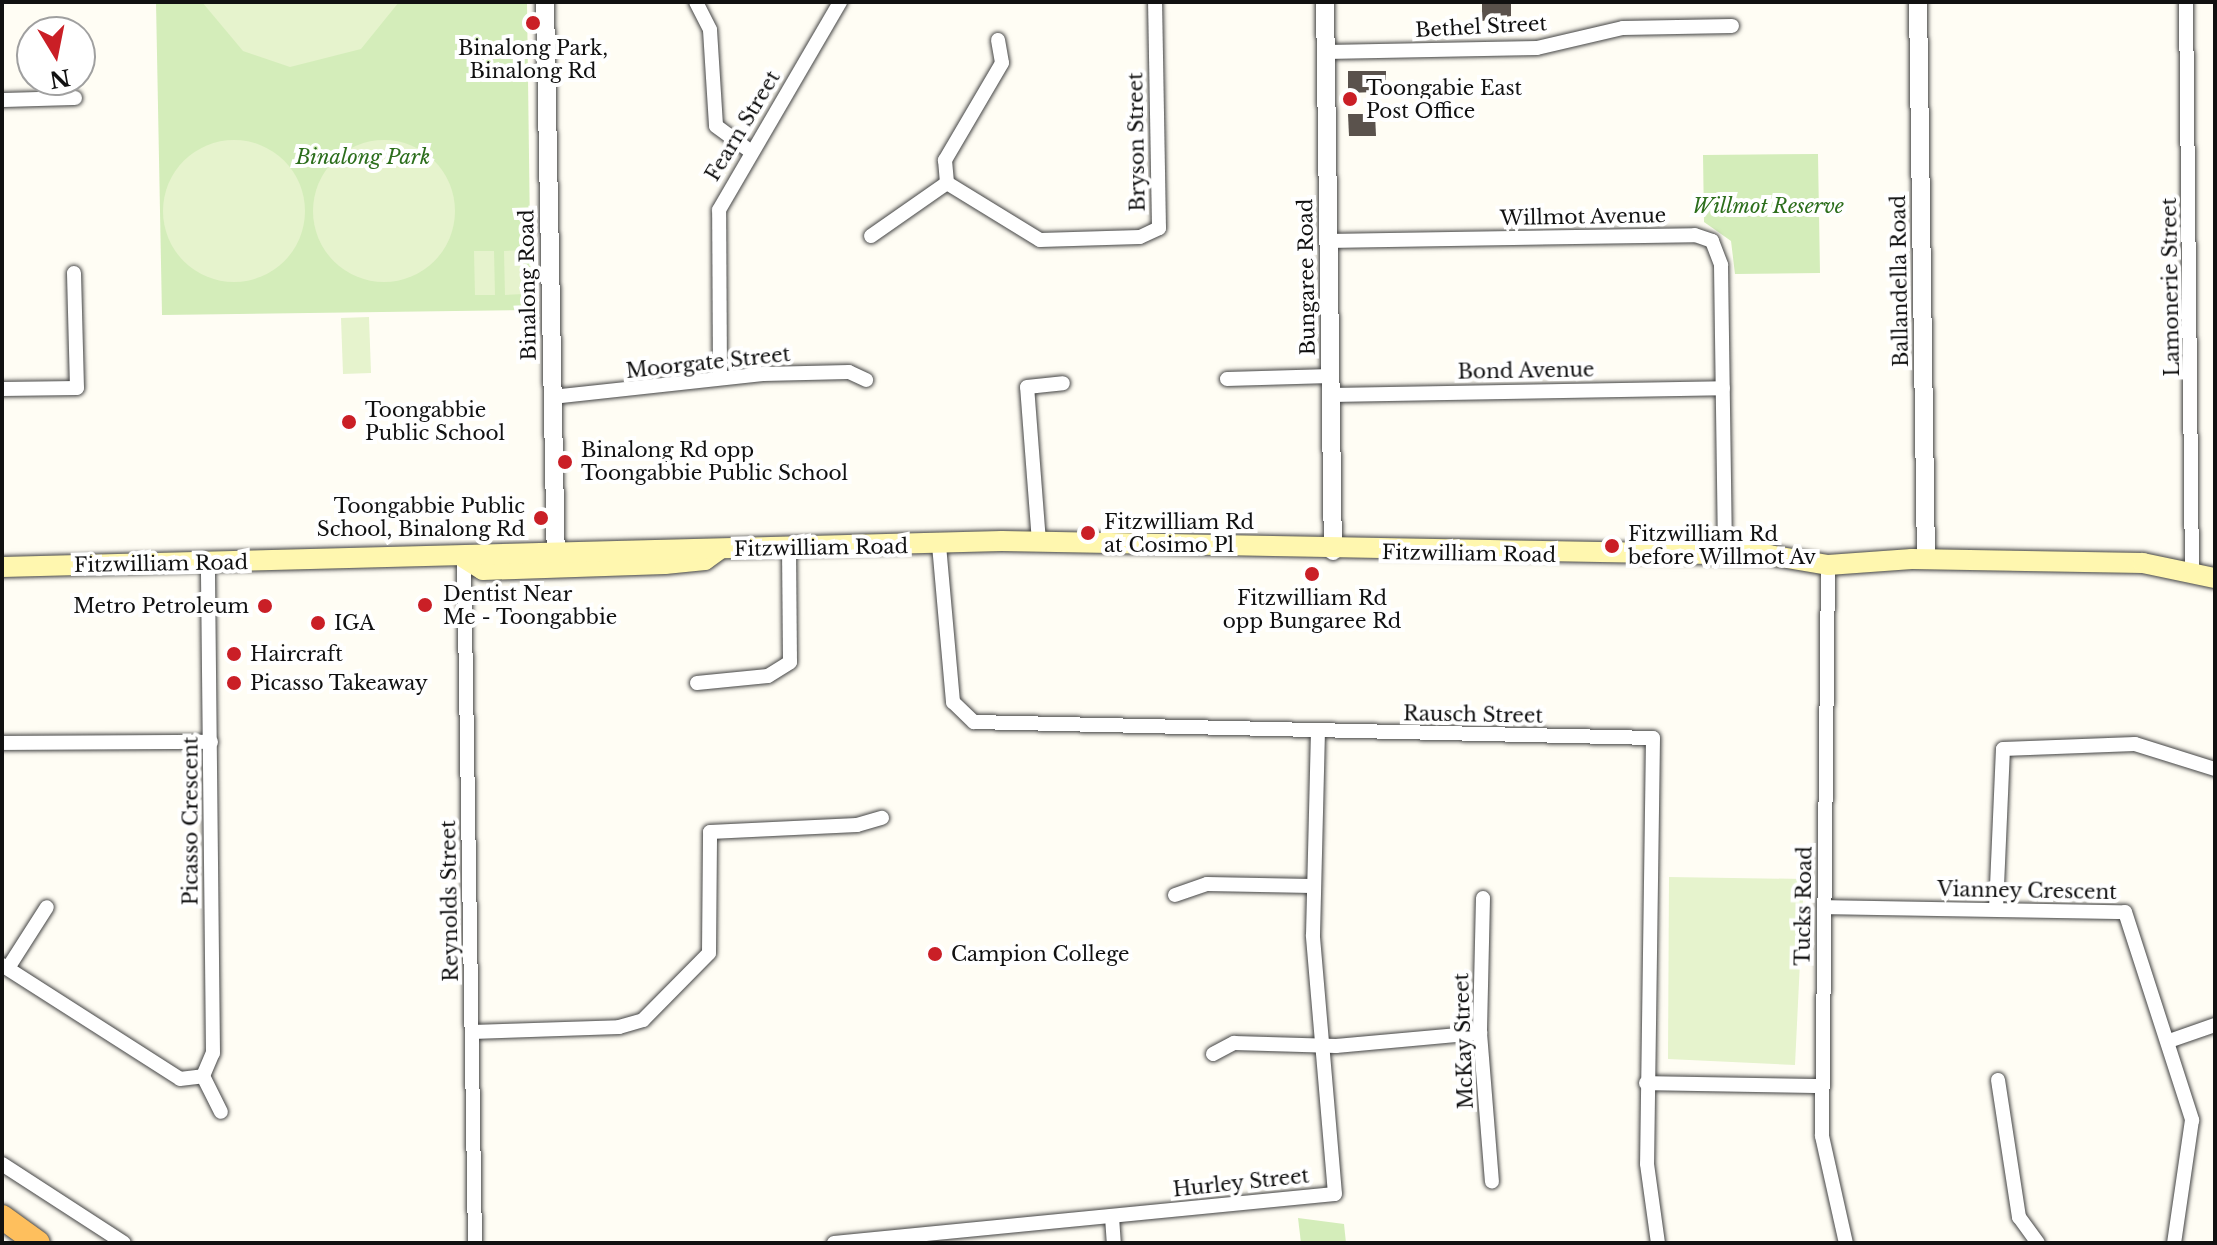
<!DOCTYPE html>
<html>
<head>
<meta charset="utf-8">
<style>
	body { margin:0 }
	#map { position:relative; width:2217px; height:1245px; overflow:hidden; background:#fffdf4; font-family:"Libre Baskerville",serif }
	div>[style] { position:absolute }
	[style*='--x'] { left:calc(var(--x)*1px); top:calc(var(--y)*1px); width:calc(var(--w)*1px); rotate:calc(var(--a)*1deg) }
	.green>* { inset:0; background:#d4edba }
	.pitch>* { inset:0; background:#e6f3cd }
	.round { border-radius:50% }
	.building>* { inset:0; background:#5a524c }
	.roads { filter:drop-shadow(0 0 2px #444) drop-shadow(0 0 2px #444) }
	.minor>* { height:14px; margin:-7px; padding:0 7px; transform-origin:7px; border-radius:7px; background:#fff }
	.tertiary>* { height:18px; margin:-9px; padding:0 9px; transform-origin:9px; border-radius:9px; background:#fff }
	.secondary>* { height:20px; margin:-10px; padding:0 10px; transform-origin:10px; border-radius:10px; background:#fff7af }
	.trunk>* { height:24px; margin:-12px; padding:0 12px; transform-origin:12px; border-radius:12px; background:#febf5d }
	.dots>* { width:22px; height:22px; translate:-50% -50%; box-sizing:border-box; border:4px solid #fff; border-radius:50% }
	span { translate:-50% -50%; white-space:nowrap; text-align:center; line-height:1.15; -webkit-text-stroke:8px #fff; paint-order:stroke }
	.street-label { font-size:20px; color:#111 }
	.poi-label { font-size:20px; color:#111 }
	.left { translate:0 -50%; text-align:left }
	.right { translate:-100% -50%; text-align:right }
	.park-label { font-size:20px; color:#2c6e1c; font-style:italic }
	.frame { position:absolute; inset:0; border:4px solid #111; pointer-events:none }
	.north { position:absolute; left:16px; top:16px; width:80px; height:80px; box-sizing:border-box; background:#fff; border:2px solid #a0a0a0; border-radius:50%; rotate:170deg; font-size:22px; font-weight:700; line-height:32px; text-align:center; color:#111 }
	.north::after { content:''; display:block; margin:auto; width:28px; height:36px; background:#ca1f26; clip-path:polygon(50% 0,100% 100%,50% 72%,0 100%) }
</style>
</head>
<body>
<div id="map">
	<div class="green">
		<div style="clip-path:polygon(156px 2px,527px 2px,531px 310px,162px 315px)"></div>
		<div style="clip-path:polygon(1818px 154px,1820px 273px,1735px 274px,1731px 241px,1704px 222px,1703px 155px)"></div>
		<div style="clip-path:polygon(1298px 1218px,1344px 1224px,1346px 1243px,1301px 1243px)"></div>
	</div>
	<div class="pitch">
		<div style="clip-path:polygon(202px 2px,399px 2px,361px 49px,290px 67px,243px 51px)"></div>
		<div class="round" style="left:163px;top:140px;width:142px;height:142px"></div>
		<div class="round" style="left:313px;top:140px;width:142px;height:142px"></div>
		<div style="clip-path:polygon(523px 250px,524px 294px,505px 295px,504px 251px)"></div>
		<div style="clip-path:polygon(474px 251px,494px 251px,495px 295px,475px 295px)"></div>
		<div style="clip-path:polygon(369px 317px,371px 373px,343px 374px,341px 318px)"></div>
		<div style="clip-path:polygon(1669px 877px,1804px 879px,1795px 1065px,1668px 1059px)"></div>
	</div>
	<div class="building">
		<div style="clip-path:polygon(1482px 2px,1511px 2px,1511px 16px,1482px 21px)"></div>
		<div style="clip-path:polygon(1348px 71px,1386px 71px,1386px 82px,1375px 82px,1375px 92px,1348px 93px)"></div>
		<div style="clip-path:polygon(1348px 114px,1375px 114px,1376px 136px,1349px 136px)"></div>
	</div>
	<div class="roads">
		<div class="minor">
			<div style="--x:696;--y:2;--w:31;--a:63"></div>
			<div style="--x:710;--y:30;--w:96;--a:86.4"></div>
			<div style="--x:716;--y:126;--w:42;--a:36.3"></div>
			<div style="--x:2186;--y:2;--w:569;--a:89.4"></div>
			<div style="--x:998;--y:40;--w:23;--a:80"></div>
			<div style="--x:1002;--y:63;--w:113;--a:120.4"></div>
			<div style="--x:945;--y:160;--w:23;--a:85"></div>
			<div style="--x:947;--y:183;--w:109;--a:31.5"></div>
			<div style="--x:1040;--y:240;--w:100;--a:-1.7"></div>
			<div style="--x:1140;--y:237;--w:21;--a:-25"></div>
			<div style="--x:1159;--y:228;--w:226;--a:-91"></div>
			<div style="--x:1326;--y:52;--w:211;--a:-1.1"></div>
			<div style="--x:1537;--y:48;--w:88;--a:-13.1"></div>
			<div style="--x:1623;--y:28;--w:109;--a:-1.1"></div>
			<div style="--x:2;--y:100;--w:73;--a:-1.6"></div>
			<div style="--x:871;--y:236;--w:93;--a:-34.9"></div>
			<div style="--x:1327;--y:241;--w:368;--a:-0.9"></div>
			<div style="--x:1695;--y:235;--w:18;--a:19"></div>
			<div style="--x:1712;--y:241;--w:26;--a:69"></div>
			<div style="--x:1721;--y:265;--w:292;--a:89.2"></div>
			<div style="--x:720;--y:378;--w:168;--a:-90.3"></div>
			<div style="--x:719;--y:210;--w:241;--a:-59.8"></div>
			<div style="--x:1227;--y:379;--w:104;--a:-1.7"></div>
			<div style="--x:2;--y:389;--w:75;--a:-0.8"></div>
			<div style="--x:77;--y:388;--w:115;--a:-91.5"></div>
			<div style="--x:1331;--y:395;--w:392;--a:-1"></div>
			<div style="--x:552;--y:397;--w:212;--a:-6.2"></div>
			<div style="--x:763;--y:374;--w:86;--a:-1.3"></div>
			<div style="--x:849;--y:372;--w:19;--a:25"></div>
			<div style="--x:1039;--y:542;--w:155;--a:-94.4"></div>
			<div style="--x:1027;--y:387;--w:36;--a:-6"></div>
			<div style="--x:939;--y:545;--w:158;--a:84.9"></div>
			<div style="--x:953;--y:702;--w:29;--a:44"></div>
			<div style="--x:974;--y:722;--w:679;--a:1.35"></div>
			<div style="--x:1653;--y:738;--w:426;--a:90.8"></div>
			<div style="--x:1647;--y:1164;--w:80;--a:82.1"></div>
			<div style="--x:464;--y:558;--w:685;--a:89.08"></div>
			<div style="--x:1828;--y:565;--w:571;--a:90.6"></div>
			<div style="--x:1822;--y:1136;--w:110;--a:77.4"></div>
			<div style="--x:697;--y:683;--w:71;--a:-5.6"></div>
			<div style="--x:768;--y:676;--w:26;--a:-32"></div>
			<div style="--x:790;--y:662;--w:113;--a:-90.5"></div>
			<div style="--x:2;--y:743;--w:209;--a:-0.3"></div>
			<div style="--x:1175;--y:895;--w:34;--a:-19"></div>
			<div style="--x:1207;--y:884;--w:105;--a:1.1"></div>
			<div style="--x:1483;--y:898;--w:135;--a:91.3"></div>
			<div style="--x:1480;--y:1033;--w:149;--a:85.4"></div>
			<div style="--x:1824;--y:907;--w:301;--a:1"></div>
			<div style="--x:2125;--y:912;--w:219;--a:72.1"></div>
			<div style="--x:2192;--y:1120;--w:124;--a:98.3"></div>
			<div style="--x:1996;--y:909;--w:160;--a:-87.5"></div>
			<div style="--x:2003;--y:749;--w:132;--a:-2.2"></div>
			<div style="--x:2135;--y:744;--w:84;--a:17.4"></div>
			<div style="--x:2;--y:965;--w:211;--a:32.6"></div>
			<div style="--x:180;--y:1079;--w:23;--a:-7"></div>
			<div style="--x:203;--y:1076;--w:25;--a:-67"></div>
			<div style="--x:213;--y:1053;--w:490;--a:-90.6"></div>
			<div style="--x:8;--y:968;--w:72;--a:-57.4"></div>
			<div style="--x:472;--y:1032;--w:147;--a:-1.9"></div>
			<div style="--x:619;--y:1027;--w:25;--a:-16"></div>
			<div style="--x:643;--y:1020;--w:94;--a:-45.4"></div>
			<div style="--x:709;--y:953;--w:121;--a:-89.5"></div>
			<div style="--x:710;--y:832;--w:147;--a:-2.7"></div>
			<div style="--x:857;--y:825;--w:26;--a:-16"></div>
			<div style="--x:2169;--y:1041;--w:49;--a:-19.2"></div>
			<div style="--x:1213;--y:1054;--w:24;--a:-28"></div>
			<div style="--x:1234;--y:1043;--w:102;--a:1.7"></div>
			<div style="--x:1336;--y:1046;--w:145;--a:-5.2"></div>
			<div style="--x:203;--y:1076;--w:40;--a:63.4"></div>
			<div style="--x:1998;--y:1080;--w:139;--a:81.3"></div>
			<div style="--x:2019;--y:1217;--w:32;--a:54"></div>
			<div style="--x:1646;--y:1083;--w:176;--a:1"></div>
			<div style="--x:2;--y:1164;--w:145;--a:32.9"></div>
			<div style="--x:1112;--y:1217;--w:26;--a:86"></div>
			<div style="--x:834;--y:1243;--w:503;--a:-5.59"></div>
			<div style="--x:1335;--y:1194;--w:260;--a:-94.9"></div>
			<div style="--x:1313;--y:935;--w:202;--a:-88.6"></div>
		</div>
		<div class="tertiary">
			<div style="--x:545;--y:2;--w:565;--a:88.88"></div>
			<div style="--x:1325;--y:2;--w:549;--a:89.17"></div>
			<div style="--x:1918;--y:2;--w:557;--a:89.18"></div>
		</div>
		<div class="secondary">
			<div style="--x:464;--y:558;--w:22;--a:32"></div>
			<div style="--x:483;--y:570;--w:182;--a:-1.9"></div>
			<div style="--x:665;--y:564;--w:40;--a:-5.7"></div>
			<div style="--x:705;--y:560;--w:17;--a:-36"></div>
			<div style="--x:2;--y:567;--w:1000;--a:-1.49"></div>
			<div style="--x:1002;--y:541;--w:767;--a:1.05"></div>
			<div style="--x:1769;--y:555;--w:60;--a:9.6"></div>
			<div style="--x:1828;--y:565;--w:84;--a:-4.1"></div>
			<div style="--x:1912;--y:559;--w:231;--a:1"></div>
			<div style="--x:2143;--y:563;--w:74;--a:11.8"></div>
		</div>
		<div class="trunk">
			<div style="--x:2;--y:1217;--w:44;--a:35.8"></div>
		</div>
	</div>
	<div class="dots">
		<div style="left:533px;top:23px;background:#ca1f26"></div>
		<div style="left:1350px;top:99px;background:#ca1f26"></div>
		<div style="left:349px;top:422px;background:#ca1f26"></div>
		<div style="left:565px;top:462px;background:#ca1f26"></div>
		<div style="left:541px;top:518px;background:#ca1f26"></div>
		<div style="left:1088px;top:533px;background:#ca1f26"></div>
		<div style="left:1612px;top:546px;background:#ca1f26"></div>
		<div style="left:1312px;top:574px;background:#ca1f26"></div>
		<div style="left:425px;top:605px;background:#ca1f26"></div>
		<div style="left:265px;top:606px;background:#ca1f26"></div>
		<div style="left:318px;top:623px;background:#ca1f26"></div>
		<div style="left:234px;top:654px;background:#ca1f26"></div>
		<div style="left:234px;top:683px;background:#ca1f26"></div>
		<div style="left:935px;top:954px;background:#ca1f26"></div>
	</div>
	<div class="street-label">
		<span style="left:1481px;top:27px;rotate:-3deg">Bethel Street</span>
		<span style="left:743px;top:126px;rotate:-59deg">Fearn Street</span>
		<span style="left:1137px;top:142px;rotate:-91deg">Bryson Street</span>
		<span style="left:1583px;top:217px;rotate:-1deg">Willmot Avenue</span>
		<span style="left:1307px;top:277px;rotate:-91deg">Bungaree Road</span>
		<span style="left:1900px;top:281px;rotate:-91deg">Ballandella Road</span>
		<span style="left:528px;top:285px;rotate:-91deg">Binalong Road</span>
		<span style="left:2171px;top:287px;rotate:-91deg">Lamonerie Street</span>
		<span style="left:708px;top:363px;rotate:-6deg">Moorgate Street</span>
		<span style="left:1526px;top:371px;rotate:-1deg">Bond Avenue</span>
		<span style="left:821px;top:548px;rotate:-1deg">Fitzwilliam Road</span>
		<span style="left:1469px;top:554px;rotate:1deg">Fitzwilliam Road</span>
		<span style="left:161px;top:564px;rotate:-1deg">Fitzwilliam Road</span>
		<span style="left:1473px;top:715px;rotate:1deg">Rausch Street</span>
		<span style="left:191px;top:821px;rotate:-90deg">Picasso Crescent</span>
		<span style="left:2027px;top:891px;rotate:1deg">Vianney Crescent</span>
		<span style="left:450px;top:901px;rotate:-91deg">Reynolds Street</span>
		<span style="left:1804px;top:906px;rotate:-89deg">Tucks Road</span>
		<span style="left:1464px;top:1041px;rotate:-92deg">McKay Street</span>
		<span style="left:1241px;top:1183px;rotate:-6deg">Hurley Street</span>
	</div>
	<div class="poi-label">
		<span style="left:533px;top:60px">Binalong Park,<br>Binalong Rd</span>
		<span class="left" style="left:1366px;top:100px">Toongabie East<br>Post Office</span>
		<span class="left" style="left:365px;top:422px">Toongabbie<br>Public School</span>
		<span class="left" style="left:581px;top:462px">Binalong Rd opp<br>Toongabbie Public School</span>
		<span class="right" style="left:525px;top:518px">Toongabbie Public<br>School, Binalong Rd</span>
		<span class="left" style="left:1104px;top:534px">Fitzwilliam Rd<br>at Cosimo Pl</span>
		<span class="left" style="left:1628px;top:546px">Fitzwilliam Rd<br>before Willmot Av</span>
		<span class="left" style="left:443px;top:606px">Dentist Near<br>Me - Toongabbie</span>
		<span style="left:1312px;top:610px">Fitzwilliam Rd<br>opp Bungaree Rd</span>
		<span class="right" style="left:249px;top:606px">Metro Petroleum</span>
		<span class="left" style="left:334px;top:623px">IGA</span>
		<span class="left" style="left:250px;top:654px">Haircraft</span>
		<span class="left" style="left:250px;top:683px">Picasso Takeaway</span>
		<span class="left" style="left:951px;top:954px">Campion College</span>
	</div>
	<div class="park-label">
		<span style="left:363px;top:157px">Binalong Park</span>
		<span style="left:1768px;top:206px">Willmot Reserve</span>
	</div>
	<div class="frame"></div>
	<div class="north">N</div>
</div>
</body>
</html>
